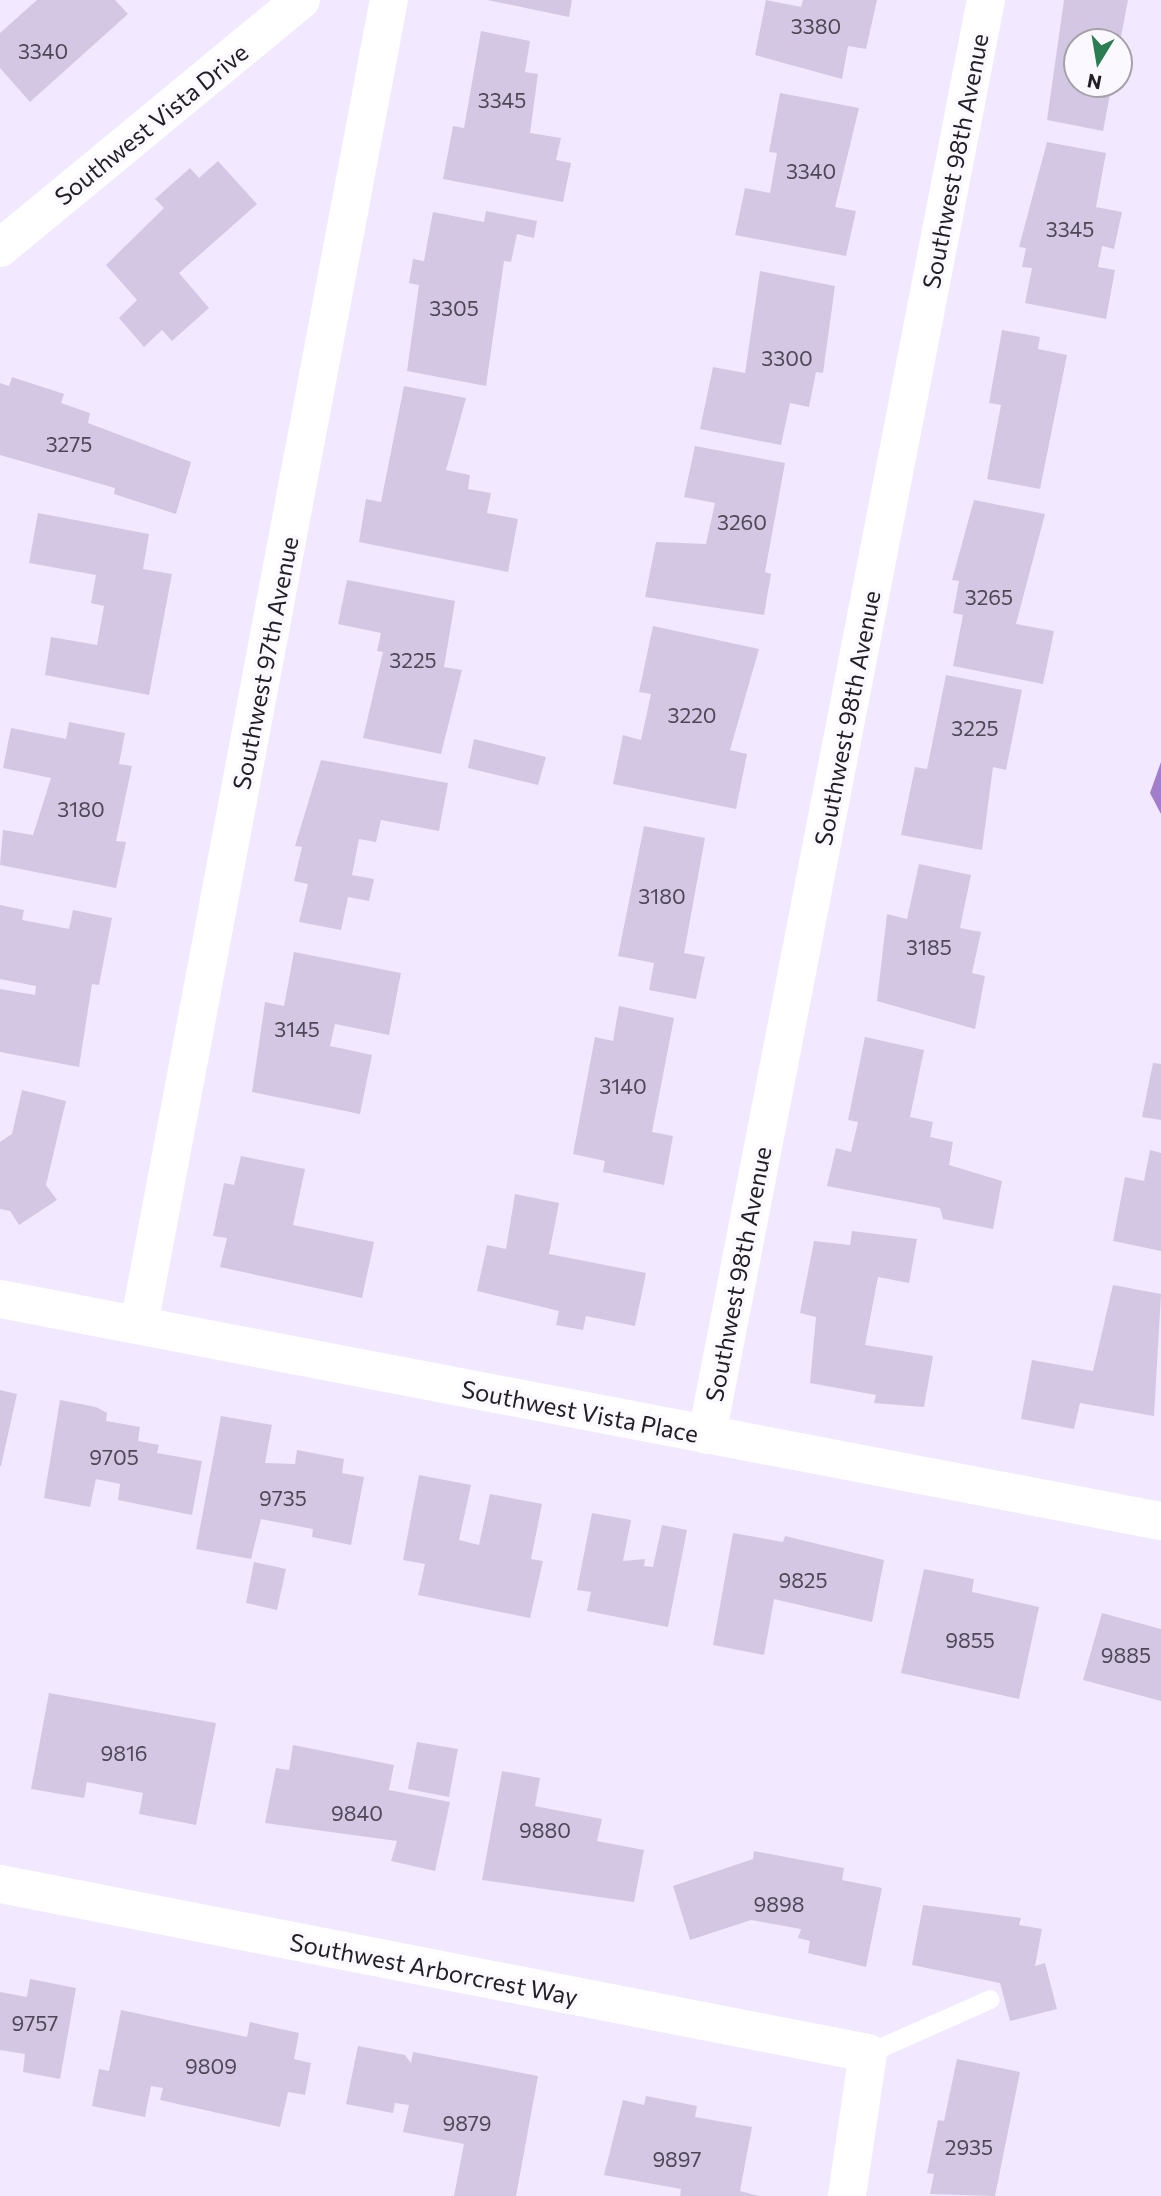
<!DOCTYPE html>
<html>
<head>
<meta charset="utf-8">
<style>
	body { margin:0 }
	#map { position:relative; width:1161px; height:2196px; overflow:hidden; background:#f2e8ff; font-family:Commissioner,sans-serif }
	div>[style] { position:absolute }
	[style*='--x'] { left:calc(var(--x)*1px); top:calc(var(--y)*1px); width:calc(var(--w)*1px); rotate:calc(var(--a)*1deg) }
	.water>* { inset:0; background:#a27dc9 }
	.building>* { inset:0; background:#d4c7e3 }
	.lane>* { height:19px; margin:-9.5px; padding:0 9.5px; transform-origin:9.5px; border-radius:9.5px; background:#fff }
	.street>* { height:38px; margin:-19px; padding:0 19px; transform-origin:19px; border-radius:19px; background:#fff }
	span { translate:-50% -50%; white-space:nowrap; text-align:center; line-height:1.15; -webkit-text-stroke:7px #fbf9ff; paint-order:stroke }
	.number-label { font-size:21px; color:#4e4856 }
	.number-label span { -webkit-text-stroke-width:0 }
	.street-label { font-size:24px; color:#221d27 }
	.north { position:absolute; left:1063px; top:28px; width:70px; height:70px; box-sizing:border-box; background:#fbf9ff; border:2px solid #a4a1a9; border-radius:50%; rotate:191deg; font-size:19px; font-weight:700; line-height:28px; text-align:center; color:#221d27 }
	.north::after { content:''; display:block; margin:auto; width:24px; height:32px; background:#2b7e51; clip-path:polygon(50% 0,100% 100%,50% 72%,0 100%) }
</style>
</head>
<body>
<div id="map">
	<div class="water">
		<div style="clip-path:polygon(1161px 762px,1161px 814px,1150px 793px)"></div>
	</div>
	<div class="building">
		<div style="clip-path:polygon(37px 0,115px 0,128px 14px,30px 102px,0 68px,0 33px)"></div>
		<div style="clip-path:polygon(487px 0,572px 0,569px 17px)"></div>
		<div style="clip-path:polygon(766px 0,801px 7px,803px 0,877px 0,866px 49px,848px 46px,842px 79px,755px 55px)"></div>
		<div style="clip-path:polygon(1064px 0,1128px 0,1120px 42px,1077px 42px,1077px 84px,1112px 84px,1103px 131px,1047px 120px)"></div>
		<div style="clip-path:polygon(481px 31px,530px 41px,525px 72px,538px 74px,530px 133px,561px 138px,556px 160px,571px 163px,563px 202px,443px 179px,453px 126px,464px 128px)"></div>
		<div style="clip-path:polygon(780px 93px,859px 108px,835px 207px,856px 211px,846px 256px,735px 235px,745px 188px,770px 193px,777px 153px,769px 152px)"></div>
		<div style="clip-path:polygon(1047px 142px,1106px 153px,1096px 207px,1122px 212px,1114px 249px,1102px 246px,1098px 267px,1115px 270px,1106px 319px,1025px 303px,1032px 268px,1022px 267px,1026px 248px,1019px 247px)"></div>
		<div style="clip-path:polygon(218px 161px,257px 204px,179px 273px,209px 308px,172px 341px,162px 330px,144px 347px,119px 318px,137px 300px,106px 265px,164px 208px,155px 199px,190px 168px,199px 178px)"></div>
		<div style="clip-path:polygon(486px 211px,537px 221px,534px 238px,517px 234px,511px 262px,504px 261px,486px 386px,407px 371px,419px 285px,409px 283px,413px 259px,424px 261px,433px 212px,484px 222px)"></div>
		<div style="clip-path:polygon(760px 271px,835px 286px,823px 373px,816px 372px,809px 407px,790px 403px,781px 445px,700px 429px,713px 367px,745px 373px)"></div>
		<div style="clip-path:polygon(1002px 330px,1040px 337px,1038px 349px,1067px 355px,1040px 489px,987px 479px,1001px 405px,989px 403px)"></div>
		<div style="clip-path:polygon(12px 377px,64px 394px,61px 403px,90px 413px,88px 423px,191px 462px,176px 514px,114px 494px,115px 488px,0 455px,0 383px,9px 386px)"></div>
		<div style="clip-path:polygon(404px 386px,466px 398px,446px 470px,470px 475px,468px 489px,491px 493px,487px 513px,518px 519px,508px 572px,359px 542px,366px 499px,381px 502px)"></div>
		<div style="clip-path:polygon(695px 446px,785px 463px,765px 572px,771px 574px,764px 615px,645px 597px,656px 542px,706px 544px,715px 503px,684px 497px)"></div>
		<div style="clip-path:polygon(974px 500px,1045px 514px,1016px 624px,1054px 631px,1043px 684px,953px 666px,963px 615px,953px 613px,959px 581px,952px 580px)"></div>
		<div style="clip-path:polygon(38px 513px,149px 534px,143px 569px,172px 574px,149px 695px,45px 675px,51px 637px,97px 645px,104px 606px,91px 603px,96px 575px,29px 563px)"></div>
		<div style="clip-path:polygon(347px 580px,455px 601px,444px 667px,462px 670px,441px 754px,363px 738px,383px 652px,377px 651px,381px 633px,338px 624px)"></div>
		<div style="clip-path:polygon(653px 626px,759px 649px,730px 750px,747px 754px,736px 809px,613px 784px,623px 735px,641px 740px,651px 694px,639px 692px)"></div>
		<div style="clip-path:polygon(946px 675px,1022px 690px,1006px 770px,993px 767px,982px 850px,901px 835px,915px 767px,927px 769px)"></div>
		<div style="clip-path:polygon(69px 722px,125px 733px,119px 764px,132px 766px,116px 841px,126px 842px,116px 888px,0 865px,3px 830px,33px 835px,51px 778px,3px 768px,11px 728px,66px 739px)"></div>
		<div style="clip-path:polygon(474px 739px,546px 757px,538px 785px,468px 768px)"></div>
		<div style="clip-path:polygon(321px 760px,448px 783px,439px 831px,381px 820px,376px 842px,359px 839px,352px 875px,374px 879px,369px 901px,348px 897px,341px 930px,299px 922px,308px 884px,294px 881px,302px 847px,295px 846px)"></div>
		<div style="clip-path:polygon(644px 826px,705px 838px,684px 953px,705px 957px,696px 999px,649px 990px,654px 963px,618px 956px)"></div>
		<div style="clip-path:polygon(919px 864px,971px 875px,960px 928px,981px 932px,972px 973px,985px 976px,975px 1029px,877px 1001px,887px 914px,907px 919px)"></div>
		<div style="clip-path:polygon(0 905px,24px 910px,22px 920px,69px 929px,73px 910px,112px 918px,99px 985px,92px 984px,79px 1067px,0 1052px,0 989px,35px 995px,36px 986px,0 979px)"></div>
		<div style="clip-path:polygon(294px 952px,401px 973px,389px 1035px,335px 1024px,330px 1046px,372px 1055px,360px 1114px,252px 1092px,265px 1002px,284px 1006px)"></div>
		<div style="clip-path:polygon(619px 1006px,674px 1018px,652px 1132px,673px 1136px,664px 1185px,603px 1172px,605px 1161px,573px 1154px,595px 1037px,613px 1041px)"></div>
		<div style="clip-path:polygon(865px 1037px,924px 1050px,910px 1117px,933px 1122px,930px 1137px,953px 1142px,949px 1165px,1002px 1181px,993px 1229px,943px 1219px,940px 1208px,827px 1186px,836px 1148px,851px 1152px,858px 1122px,848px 1120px)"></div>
		<div style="clip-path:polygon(1153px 1063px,1161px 1064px,1161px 1120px,1142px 1117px)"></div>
		<div style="clip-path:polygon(22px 1090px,66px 1101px,46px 1185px,57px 1200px,19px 1225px,10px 1211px,0 1209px,0 1142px,12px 1134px)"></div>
		<div style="clip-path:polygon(1150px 1150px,1161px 1153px,1161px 1251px,1113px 1241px,1125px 1177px,1144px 1181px)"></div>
		<div style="clip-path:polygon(241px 1156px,305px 1169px,293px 1225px,374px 1242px,362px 1298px,220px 1267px,227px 1238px,213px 1236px,224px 1183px,234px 1185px)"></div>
		<div style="clip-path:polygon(515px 1194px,559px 1203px,549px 1254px,646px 1273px,635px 1326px,586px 1316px,583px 1330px,556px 1325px,559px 1311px,477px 1291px,487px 1245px,506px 1249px)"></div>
		<div style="clip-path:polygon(852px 1231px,917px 1239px,909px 1283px,878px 1277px,865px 1345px,933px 1356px,924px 1407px,874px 1403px,876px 1395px,810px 1383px,816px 1317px,800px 1313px,814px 1241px,850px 1245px)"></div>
		<div style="clip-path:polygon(1113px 1285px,1161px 1294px,1154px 1416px,1080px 1403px,1074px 1429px,1021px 1419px,1032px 1360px,1093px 1371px)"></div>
		<div style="clip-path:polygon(0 1390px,17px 1394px,1px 1466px,0 1466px)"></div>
		<div style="clip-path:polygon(60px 1400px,96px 1407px,107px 1413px,106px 1421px,140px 1427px,138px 1441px,159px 1445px,157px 1453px,202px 1461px,192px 1515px,118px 1500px,120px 1484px,96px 1479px,90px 1507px,44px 1498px)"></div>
		<div style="clip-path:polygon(221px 1416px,272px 1425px,265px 1463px,295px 1464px,297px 1450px,344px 1459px,342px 1473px,364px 1477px,351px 1545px,312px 1537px,313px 1529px,261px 1519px,251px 1559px,196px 1549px)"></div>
		<div style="clip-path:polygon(419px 1475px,471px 1485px,459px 1540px,479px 1545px,490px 1494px,542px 1504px,531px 1559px,543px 1561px,530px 1618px,418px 1595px,425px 1564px,403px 1560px)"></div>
		<div style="clip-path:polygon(592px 1513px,631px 1520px,623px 1561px,645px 1559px,644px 1566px,653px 1567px,662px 1525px,687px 1530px,668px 1627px,587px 1611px,591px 1592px,577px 1590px)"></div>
		<div style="clip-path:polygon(733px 1533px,783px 1542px,785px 1536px,884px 1560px,872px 1622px,774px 1599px,764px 1655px,713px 1645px)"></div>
		<div style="clip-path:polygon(254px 1562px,286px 1569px,277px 1610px,246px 1603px)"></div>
		<div style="clip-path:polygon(924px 1569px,974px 1579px,972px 1592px,1039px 1607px,1019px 1699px,901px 1673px)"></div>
		<div style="clip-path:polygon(1102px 1613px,1161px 1629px,1161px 1701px,1083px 1680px)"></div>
		<div style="clip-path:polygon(49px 1693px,216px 1723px,196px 1825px,139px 1814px,143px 1793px,87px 1782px,84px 1798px,31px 1789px)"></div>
		<div style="clip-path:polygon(417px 1742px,458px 1749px,449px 1797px,408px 1789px)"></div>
		<div style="clip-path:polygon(293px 1745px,394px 1765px,389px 1790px,450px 1802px,435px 1871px,391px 1861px,397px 1841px,265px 1823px,276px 1768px,289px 1770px)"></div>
		<div style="clip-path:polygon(502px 1771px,540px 1778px,535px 1806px,602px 1819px,597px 1841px,644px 1850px,634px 1902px,482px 1880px)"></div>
		<div style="clip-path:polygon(754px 1851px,844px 1868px,842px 1880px,882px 1888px,866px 1967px,808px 1953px,810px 1941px,798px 1938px,801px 1929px,751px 1920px,690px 1940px,673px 1886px,753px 1859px)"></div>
		<div style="clip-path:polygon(923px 1905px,1021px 1918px,1019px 1925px,1042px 1929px,1035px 1966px,1045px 1963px,1057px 2009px,1010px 2021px,1000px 1983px,912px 1965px)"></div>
		<div style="clip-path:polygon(30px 1979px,76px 1988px,60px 2079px,23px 2072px,25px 2054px,0 2050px,0 1992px,27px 1997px)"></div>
		<div style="clip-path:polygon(121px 2010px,247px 2037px,250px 2022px,299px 2033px,294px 2059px,311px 2063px,305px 2095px,288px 2092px,280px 2127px,160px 2100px,163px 2088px,151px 2086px,145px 2117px,92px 2106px,99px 2069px,109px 2071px)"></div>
		<div style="clip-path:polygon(358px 2046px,405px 2055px,411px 2063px,413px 2052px,538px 2076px,516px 2196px,454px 2196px,464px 2144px,403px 2132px,409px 2105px,395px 2103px,393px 2113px,346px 2104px)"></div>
		<div style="clip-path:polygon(957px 2059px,1020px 2072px,995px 2196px,930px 2194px,934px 2174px,927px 2173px,938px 2120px,944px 2121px)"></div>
		<div style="clip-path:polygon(646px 2096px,697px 2106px,695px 2117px,752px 2127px,740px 2191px,759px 2196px,680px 2196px,681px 2189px,604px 2175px,623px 2100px,644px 2105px)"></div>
	</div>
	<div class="lane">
		<div style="--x:868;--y:2053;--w:133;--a:-23.9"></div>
	</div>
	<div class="street">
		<div style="--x:0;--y:248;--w:390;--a:-39.5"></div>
		<div style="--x:0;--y:1299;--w:1182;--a:10.83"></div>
		<div style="--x:139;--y:1325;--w:1348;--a:-79.32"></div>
		<div style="--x:707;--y:1435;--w:1462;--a:-79"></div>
		<div style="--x:0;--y:1884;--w:884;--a:11.02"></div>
		<div style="--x:868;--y:2053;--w:145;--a:98.4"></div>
	</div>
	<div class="number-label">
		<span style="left:816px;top:26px">3380</span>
		<span style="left:43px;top:51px">3340</span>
		<span style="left:502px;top:100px">3345</span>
		<span style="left:811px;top:171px">3340</span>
		<span style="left:1070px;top:229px">3345</span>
		<span style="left:454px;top:308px">3305</span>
		<span style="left:787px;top:358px">3300</span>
		<span style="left:69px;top:444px">3275</span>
		<span style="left:742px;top:522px">3260</span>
		<span style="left:989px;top:597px">3265</span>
		<span style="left:413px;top:660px">3225</span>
		<span style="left:692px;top:715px">3220</span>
		<span style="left:975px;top:728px">3225</span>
		<span style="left:81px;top:809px">3180</span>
		<span style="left:662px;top:896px">3180</span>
		<span style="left:929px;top:947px">3185</span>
		<span style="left:297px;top:1029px">3145</span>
		<span style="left:623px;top:1086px">3140</span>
		<span style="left:114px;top:1457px">9705</span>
		<span style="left:283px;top:1498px">9735</span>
		<span style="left:803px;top:1580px">9825</span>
		<span style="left:970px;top:1640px">9855</span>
		<span style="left:1126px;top:1655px">9885</span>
		<span style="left:124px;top:1753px">9816</span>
		<span style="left:357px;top:1813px">9840</span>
		<span style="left:545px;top:1830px">9880</span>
		<span style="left:779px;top:1904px">9898</span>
		<span style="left:35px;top:2023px">9757</span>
		<span style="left:211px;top:2066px">9809</span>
		<span style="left:467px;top:2123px">9879</span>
		<span style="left:969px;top:2147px">2935</span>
		<span style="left:677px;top:2159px">9897</span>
	</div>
	<div class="street-label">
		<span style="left:151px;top:124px;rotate:-39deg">Southwest Vista Drive</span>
		<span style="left:955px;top:161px;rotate:-79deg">Southwest 98th Avenue</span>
		<span style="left:265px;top:663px;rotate:-79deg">Southwest 97th Avenue</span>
		<span style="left:847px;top:718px;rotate:-79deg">Southwest 98th Avenue</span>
		<span style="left:738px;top:1274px;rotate:-79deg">Southwest 98th Avenue</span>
		<span style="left:580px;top:1411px;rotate:11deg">Southwest Vista Place</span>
		<span style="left:434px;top:1969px;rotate:11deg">Southwest Arborcrest Way</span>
	</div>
	<div class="north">N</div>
</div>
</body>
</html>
